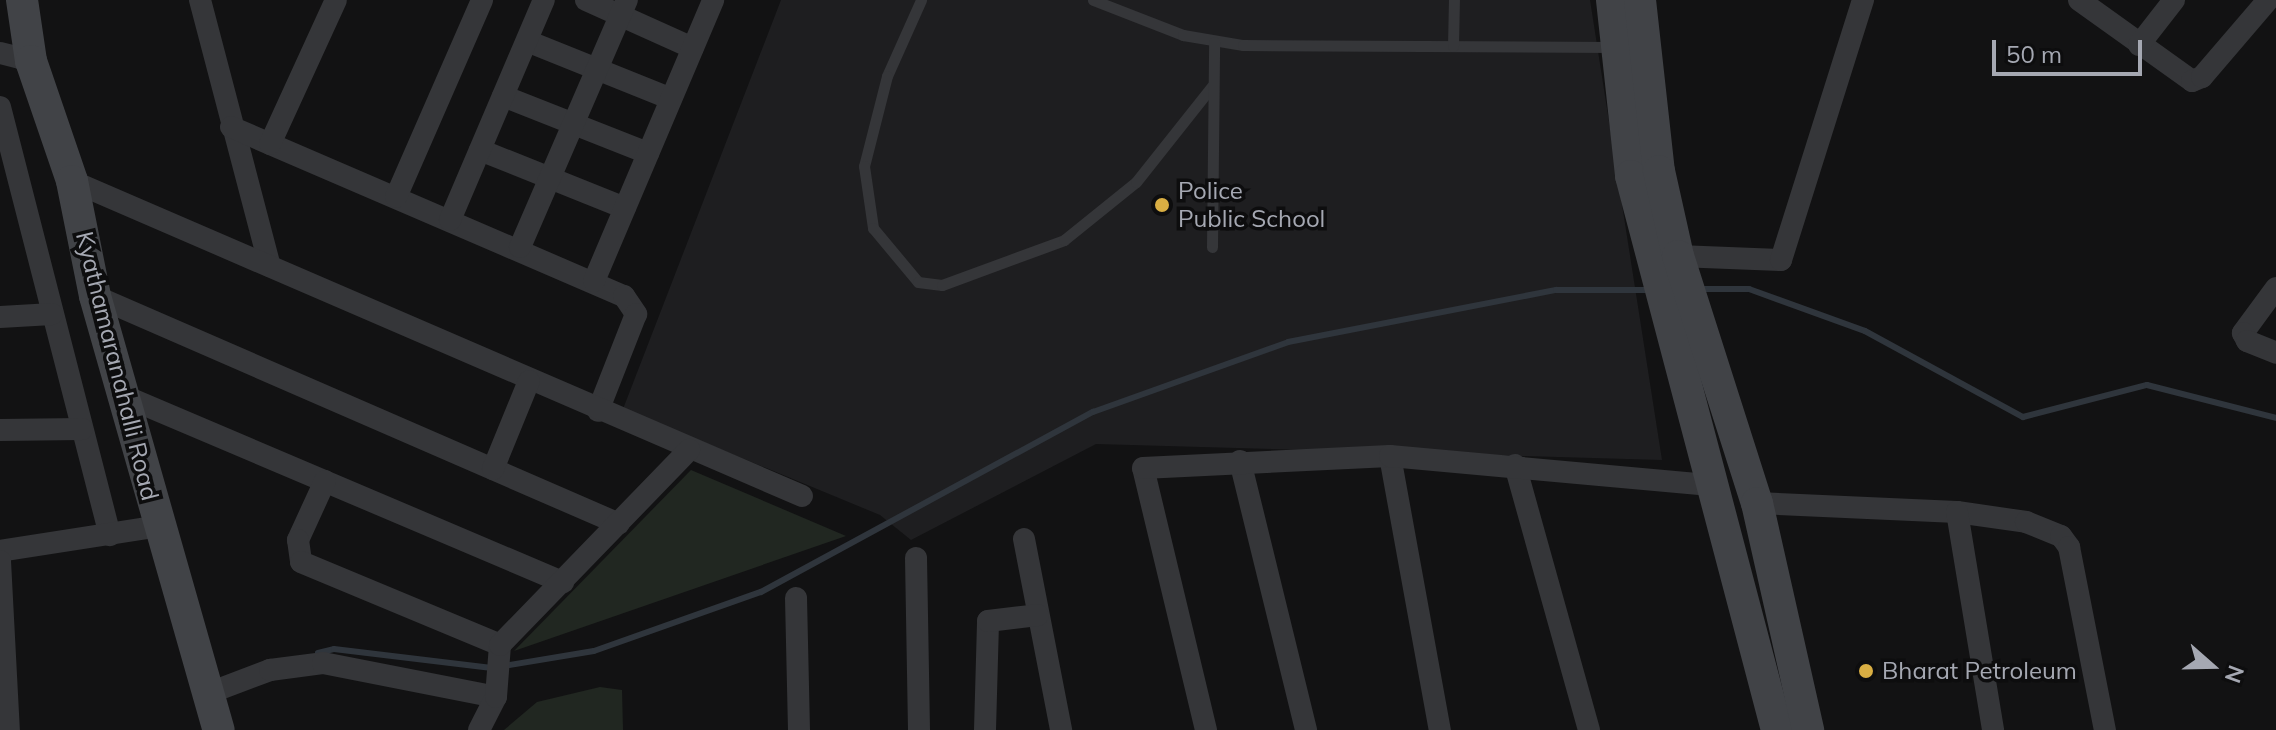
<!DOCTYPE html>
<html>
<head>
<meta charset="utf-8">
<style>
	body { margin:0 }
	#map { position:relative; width:2276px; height:730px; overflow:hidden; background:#121213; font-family:Mulish,sans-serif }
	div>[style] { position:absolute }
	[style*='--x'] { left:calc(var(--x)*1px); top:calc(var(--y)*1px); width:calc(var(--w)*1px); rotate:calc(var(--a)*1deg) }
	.built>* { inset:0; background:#1e1e20 }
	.green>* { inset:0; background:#212721 }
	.stream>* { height:6px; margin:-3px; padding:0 3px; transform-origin:3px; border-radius:3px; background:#2f353c }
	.lane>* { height:11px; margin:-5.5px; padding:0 5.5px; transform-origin:5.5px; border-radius:5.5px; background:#353639 }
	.street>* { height:22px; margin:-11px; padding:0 11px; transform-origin:11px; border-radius:11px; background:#353639 }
	.secondary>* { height:32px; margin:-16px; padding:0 16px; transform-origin:16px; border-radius:16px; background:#414347 }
	.dots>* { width:22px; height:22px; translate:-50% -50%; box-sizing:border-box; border:4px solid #0d0d0e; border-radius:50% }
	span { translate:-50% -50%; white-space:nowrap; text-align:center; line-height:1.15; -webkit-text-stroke:7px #0d0d0e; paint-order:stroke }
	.poi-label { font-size:24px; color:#a5a8b2 }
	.left { translate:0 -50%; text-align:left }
	.street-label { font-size:24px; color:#a5a8b2 }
	.north { position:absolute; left:2172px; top:626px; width:80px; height:80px; -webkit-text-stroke:6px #0d0d0e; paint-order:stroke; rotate:110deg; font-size:22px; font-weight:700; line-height:32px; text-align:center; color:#a5a8b2 }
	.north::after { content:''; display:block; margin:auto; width:28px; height:36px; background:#a5a8b2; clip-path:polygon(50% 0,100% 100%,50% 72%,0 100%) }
	.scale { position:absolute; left:1992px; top:40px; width:150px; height:36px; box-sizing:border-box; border:4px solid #a5a8b2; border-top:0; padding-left:10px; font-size:24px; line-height:28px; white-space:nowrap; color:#a5a8b2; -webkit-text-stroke:6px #0d0d0e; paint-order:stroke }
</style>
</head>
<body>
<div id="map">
	<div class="built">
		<div style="clip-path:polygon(781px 0,1590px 0,1662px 460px,1096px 444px,911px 540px,880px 515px,623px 409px)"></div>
	</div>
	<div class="green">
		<div style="clip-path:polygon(691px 470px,846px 536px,514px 651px)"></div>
		<div style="clip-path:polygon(600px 687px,622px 690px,623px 730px,504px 730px,537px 702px)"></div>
	</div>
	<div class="stream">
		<div style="--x:1701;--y:289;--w:48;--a:0"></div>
		<div style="--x:1749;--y:289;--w:123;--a:19.9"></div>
		<div style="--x:1865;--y:331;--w:180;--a:28.6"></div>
		<div style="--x:2023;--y:417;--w:128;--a:-14.5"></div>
		<div style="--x:2147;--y:385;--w:133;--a:14.3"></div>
		<div style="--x:318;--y:653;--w:16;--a:-14"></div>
		<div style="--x:334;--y:649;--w:159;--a:6.9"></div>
		<div style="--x:503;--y:666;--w:92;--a:-9.4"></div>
		<div style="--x:594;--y:651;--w:177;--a:-19.5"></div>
		<div style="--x:761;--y:592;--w:378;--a:-28.5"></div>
		<div style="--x:1093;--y:412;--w:207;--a:-19.7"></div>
		<div style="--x:1288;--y:342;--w:273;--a:-11"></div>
		<div style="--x:1556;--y:290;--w:94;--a:0"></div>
	</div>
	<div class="lane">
		<div style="--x:921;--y:0;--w:83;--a:114.1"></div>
		<div style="--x:887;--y:76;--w:93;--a:104.3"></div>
		<div style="--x:864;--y:166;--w:63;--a:81.7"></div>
		<div style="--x:873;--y:228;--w:70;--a:50.2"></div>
		<div style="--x:918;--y:282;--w:24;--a:7"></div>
		<div style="--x:942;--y:285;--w:130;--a:-20.2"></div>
		<div style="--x:1064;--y:240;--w:92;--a:-38.9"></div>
		<div style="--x:1136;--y:182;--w:124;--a:-51.6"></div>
		<div style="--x:1093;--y:0;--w:97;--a:21.3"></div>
		<div style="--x:1183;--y:35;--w:61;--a:9.5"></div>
		<div style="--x:1243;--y:45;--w:370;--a:0.3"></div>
		<div style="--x:1453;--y:46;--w:46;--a:-88.8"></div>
		<div style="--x:1212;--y:247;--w:205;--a:-89.4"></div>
	</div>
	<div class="street">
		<div style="--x:200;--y:0;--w:275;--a:75.3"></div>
		<div style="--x:586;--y:0;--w:117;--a:24.2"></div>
		<div style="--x:2079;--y:0;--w:139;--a:35.6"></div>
		<div style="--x:2192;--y:81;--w:11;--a:-22"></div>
		<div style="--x:2202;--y:77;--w:101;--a:-49.4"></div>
		<div style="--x:527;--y:41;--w:155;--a:21.9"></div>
		<div style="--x:2139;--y:45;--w:57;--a:-52.1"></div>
		<div style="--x:0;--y:53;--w:32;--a:14"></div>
		<div style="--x:503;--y:96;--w:156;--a:21.5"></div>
		<div style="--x:0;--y:107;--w:442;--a:75.6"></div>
		<div style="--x:231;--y:127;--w:428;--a:23.3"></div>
		<div style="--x:624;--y:296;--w:22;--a:56"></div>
		<div style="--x:636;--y:314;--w:104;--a:111.4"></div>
		<div style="--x:270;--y:144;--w:158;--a:-65.4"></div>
		<div style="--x:480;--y:150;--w:156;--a:21.8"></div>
		<div style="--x:72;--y:181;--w:795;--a:23.34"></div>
		<div style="--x:396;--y:197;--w:215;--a:-66.4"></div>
		<div style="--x:450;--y:220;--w:239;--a:-66.9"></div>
		<div style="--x:520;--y:247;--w:269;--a:-66.6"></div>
		<div style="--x:1678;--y:256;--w:103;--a:2.2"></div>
		<div style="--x:1781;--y:260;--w:273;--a:-72.5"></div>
		<div style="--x:594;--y:281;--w:305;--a:-67"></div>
		<div style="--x:2276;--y:288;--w:56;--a:126.3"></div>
		<div style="--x:2243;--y:333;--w:9;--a:63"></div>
		<div style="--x:2247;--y:341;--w:31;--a:22"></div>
		<div style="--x:95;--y:296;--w:571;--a:23.51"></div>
		<div style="--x:0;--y:317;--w:52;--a:-3.3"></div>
		<div style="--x:124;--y:396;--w:477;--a:23"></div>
		<div style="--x:0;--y:430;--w:82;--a:-0.7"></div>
		<div style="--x:1390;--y:456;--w:279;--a:79.7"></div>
		<div style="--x:1240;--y:461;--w:277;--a:76.2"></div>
		<div style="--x:1515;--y:465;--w:275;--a:74.4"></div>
		<div style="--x:493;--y:469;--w:95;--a:-67.8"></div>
		<div style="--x:325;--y:481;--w:65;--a:114.6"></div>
		<div style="--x:298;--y:540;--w:22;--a:82"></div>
		<div style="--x:301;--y:562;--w:216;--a:22.6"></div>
		<div style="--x:1757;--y:503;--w:200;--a:2.6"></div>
		<div style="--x:1957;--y:512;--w:70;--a:8.2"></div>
		<div style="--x:2026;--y:522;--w:38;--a:22"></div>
		<div style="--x:2061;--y:536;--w:14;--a:54"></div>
		<div style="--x:2069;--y:547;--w:187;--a:78.9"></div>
		<div style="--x:1957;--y:512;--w:221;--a:80.6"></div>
		<div style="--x:1024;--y:539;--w:195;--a:79"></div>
		<div style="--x:0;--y:551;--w:161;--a:-8.9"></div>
		<div style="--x:916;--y:558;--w:172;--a:89"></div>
		<div style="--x:0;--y:561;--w:169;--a:87"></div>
		<div style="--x:796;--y:598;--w:132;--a:88.7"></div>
		<div style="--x:204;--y:695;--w:71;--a:-20.7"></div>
		<div style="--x:270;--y:670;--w:53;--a:-7.5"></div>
		<div style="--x:323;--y:663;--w:176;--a:11.1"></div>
		<div style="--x:479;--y:730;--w:37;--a:-63"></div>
		<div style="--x:496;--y:697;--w:52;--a:-85.6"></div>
		<div style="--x:500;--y:645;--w:272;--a:-45.9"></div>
		<div style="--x:985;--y:730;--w:109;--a:-88.4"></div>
		<div style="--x:988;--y:621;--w:50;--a:-6.8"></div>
		<div style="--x:1206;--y:730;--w:269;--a:-103.5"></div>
		<div style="--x:1143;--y:468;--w:247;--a:-2.8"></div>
		<div style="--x:1390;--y:456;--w:319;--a:5.2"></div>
	</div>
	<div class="secondary">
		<div style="--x:22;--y:0;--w:62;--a:81.6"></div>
		<div style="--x:31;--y:61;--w:127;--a:71.1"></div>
		<div style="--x:72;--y:181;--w:117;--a:78.7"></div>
		<div style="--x:95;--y:296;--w:451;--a:74.1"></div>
		<div style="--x:1612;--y:0;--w:177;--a:83.8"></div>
		<div style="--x:1631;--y:176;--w:573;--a:75.24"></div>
		<div style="--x:1640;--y:0;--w:172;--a:83.7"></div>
		<div style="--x:1659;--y:171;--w:87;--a:77.4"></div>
		<div style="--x:1678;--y:256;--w:259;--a:72.3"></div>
		<div style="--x:1757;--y:503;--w:233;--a:77.3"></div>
	</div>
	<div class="dots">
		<div style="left:1162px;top:205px;background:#d9ae43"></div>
		<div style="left:1866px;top:671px;background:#d9ae43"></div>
	</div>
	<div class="poi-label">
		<span class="left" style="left:1178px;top:205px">Police<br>Public School</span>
		<span class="left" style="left:1882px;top:671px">Bharat Petroleum</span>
	</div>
	<div class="street-label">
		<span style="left:117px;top:366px;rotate:76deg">Kyathamaranahalli Road</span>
	</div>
	<div class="north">N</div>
	<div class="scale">50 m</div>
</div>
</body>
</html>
